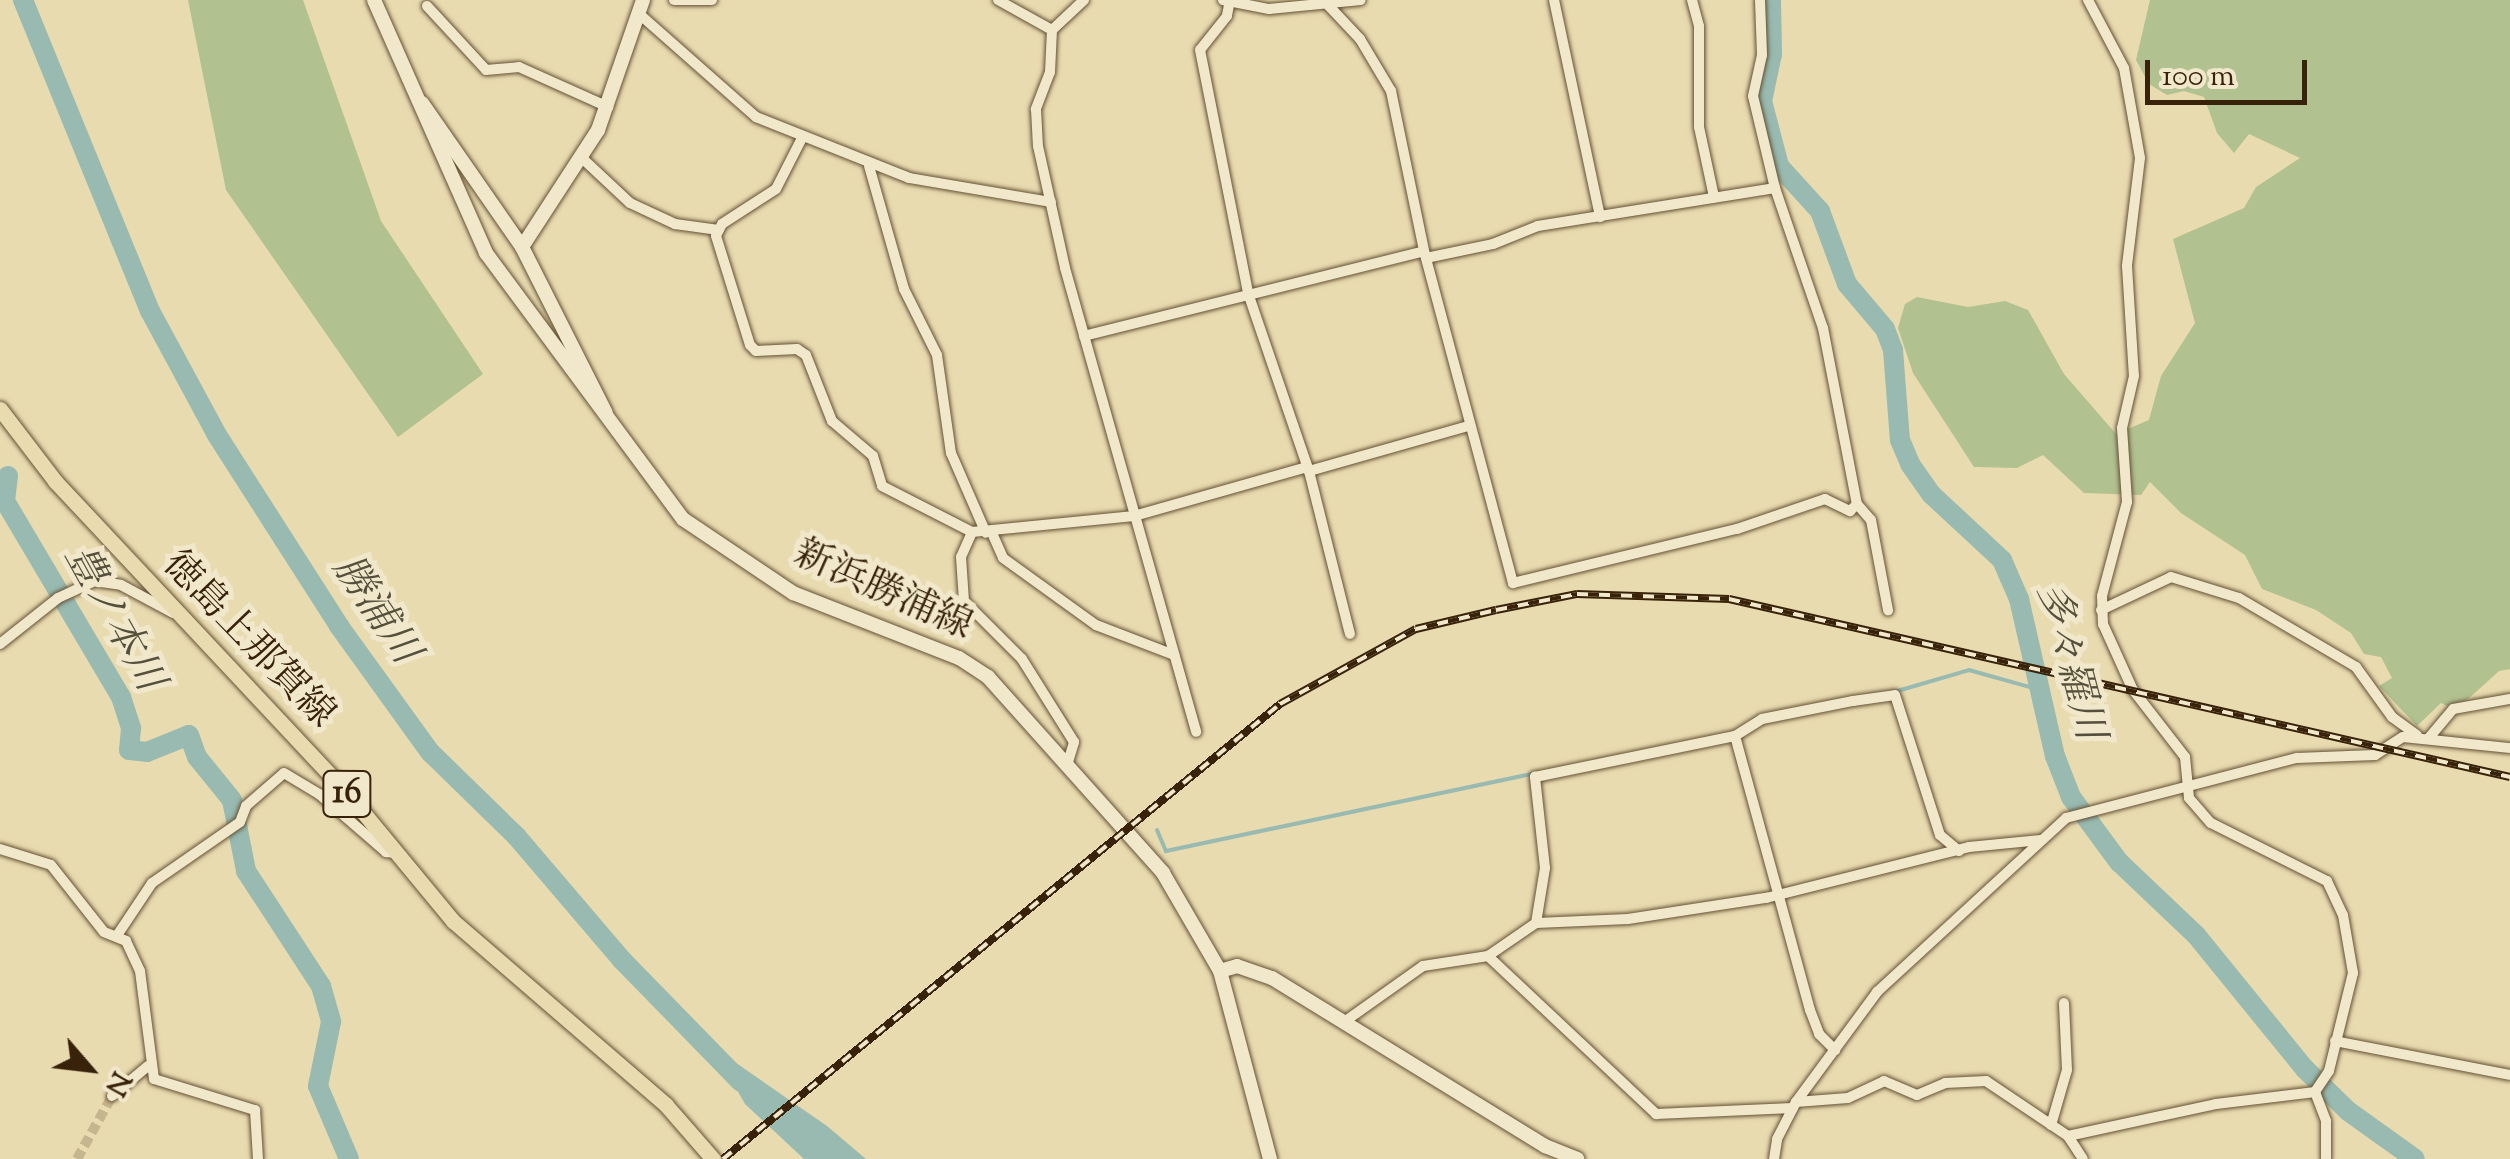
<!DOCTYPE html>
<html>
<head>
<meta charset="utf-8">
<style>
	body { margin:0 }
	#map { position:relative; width:2510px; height:1159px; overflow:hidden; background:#e9dbb0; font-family:"Sorts Mill Goudy","Noto Serif JP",serif }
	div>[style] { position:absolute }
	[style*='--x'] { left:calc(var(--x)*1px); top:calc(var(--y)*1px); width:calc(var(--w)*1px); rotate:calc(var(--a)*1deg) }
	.green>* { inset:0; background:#b1c190 }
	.water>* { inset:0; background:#98bab1 }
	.stream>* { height:4px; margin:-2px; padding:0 2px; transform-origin:2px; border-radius:2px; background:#98bab1 }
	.river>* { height:20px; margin:-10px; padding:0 10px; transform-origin:10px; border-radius:10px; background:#98bab1 }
	.street-tunnel>* { height:10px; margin-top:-5px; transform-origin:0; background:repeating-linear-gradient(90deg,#c6b68f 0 10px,transparent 0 15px) }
	.roads { filter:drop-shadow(0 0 2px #645134) drop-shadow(0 0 2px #645134) }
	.street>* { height:10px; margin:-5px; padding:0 5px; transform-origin:5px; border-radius:5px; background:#f1e8cc }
	.secondary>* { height:14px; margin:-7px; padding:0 7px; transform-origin:7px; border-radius:7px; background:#f1e8cc }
	.primary>* { height:15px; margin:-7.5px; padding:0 7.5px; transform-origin:7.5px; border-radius:7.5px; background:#e9dbb0 }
	.rail>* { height:8px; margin-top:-4px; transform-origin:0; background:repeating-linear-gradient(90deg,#f1e8cc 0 11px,#38230a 0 22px); box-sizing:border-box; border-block:2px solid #38230a }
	span { translate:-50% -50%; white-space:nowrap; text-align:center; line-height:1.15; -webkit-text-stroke:10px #f1e8cc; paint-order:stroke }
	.shield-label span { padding:2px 8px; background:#f1e8cc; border:2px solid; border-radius:8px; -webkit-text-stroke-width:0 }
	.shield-label { font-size:35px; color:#38230a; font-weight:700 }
	.street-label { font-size:38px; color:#38230a }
	.water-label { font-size:40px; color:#55503c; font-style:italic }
	.north { position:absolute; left:40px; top:1019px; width:100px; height:100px; -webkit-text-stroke:8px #f1e8cc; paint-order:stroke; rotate:118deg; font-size:28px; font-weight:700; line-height:40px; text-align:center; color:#38230a }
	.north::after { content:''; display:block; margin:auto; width:35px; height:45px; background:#38230a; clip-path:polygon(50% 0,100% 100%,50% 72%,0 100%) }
	.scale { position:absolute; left:2145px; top:60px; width:162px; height:45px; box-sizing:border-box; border:5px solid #38230a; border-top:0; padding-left:12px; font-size:30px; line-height:35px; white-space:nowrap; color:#38230a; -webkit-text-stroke:8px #f1e8cc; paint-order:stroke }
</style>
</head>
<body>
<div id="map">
	<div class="green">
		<div style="clip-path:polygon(188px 0,303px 0,381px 221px,483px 374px,398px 437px,226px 190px)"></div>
		<div style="clip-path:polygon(2150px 0,2510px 0,2510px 669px,2499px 671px,2467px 700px,2449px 707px,2441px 703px,2417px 726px,2379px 686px,2392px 678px,2381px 657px,2364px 654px,2351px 633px,2316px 610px,2262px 589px,2245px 555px,2181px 513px,2150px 482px,2141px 495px,2084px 493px,2043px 455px,2017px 468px,1974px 467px,1913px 373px,1898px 328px,1905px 304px,1917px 297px,1968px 307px,2005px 301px,2028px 310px,2064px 374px,2116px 434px,2149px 420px,2161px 376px,2195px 323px,2173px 239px,2244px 208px,2256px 187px,2300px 158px,2249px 134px,2234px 153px,2217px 133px,2204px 97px,2184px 91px,2167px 95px,2149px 84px,2136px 60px)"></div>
	</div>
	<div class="water">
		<div style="clip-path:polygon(713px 1047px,827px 1126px,866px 1159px,804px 1159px,745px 1104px)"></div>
	</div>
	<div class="stream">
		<div style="--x:1894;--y:692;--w:78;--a:-16.3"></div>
		<div style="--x:1969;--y:670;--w:74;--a:15.7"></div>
		<div style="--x:1157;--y:830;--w:23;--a:67"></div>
		<div style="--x:1166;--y:851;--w:377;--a:-11.9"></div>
	</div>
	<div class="river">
		<div style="--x:23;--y:0;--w:336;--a:67.8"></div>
		<div style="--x:150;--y:311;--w:141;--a:61.6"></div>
		<div style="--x:217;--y:435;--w:227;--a:57.4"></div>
		<div style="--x:339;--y:626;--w:155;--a:54.2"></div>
		<div style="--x:430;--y:752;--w:122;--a:44.3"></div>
		<div style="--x:517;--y:837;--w:162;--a:49.5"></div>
		<div style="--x:622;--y:960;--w:170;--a:45.7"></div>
		<div style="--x:1771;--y:0;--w:54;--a:88.9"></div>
		<div style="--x:1772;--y:54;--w:48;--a:102"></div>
		<div style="--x:1762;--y:101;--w:67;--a:75.3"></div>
		<div style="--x:1779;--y:166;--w:61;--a:47.7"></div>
		<div style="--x:1820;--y:211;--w:78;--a:69.7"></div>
		<div style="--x:1847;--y:284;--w:59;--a:49.8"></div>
		<div style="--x:1885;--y:329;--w:22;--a:69"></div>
		<div style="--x:1893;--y:350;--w:90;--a:85.6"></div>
		<div style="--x:1900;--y:440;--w:26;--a:67"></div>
		<div style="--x:1910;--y:464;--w:37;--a:55"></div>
		<div style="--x:1931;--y:494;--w:97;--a:42.9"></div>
		<div style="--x:2002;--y:560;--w:43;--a:66.4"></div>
		<div style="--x:2019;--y:599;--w:161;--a:77.1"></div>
		<div style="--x:2055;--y:756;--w:44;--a:68.7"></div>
		<div style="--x:2071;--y:797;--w:81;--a:53.6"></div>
		<div style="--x:2119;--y:862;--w:106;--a:43.5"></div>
		<div style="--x:2196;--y:935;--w:173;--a:50.9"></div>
		<div style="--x:2305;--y:1069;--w:60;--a:44.3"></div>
		<div style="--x:2348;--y:1111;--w:82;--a:35.6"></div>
		<div style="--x:8;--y:476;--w:25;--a:97"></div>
		<div style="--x:5;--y:501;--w:228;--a:59.4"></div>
		<div style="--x:121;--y:697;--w:33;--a:72"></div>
		<div style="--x:131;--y:728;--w:22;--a:95"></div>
		<div style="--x:129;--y:750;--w:18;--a:6"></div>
		<div style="--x:147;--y:752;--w:45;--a:-22"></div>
		<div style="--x:189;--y:735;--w:23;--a:70"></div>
		<div style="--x:197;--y:757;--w:55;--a:50.9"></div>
		<div style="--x:232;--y:800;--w:72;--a:78.8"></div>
		<div style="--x:246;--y:871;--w:137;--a:56.9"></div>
		<div style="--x:321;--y:986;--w:37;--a:74"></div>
		<div style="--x:331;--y:1022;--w:65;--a:101.5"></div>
		<div style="--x:318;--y:1086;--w:79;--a:67"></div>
	</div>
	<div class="street-tunnel">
		<div style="--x:77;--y:1159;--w:72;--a:-60.9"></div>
	</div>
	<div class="roads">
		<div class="street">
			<div style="--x:674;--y:0;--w:38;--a:0"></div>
			<div style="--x:998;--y:0;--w:62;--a:29.1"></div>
			<div style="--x:1084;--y:0;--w:44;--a:136.8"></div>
			<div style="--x:1052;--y:30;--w:42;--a:92.7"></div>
			<div style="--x:1050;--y:72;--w:40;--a:111"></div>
			<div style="--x:1036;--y:109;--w:37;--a:87"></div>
			<div style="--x:1038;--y:146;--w:125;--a:77.5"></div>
			<div style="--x:1065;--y:268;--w:482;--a:74.2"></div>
			<div style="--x:1223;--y:0;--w:47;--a:11.1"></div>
			<div style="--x:1269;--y:9;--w:92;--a:-5.6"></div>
			<div style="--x:1230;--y:0;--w:16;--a:101"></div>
			<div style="--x:1227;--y:16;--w:43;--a:128.5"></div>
			<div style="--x:1200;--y:50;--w:248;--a:78.8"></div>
			<div style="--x:1248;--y:293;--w:188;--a:71.1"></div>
			<div style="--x:1309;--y:471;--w:168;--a:75.9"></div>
			<div style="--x:1554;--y:0;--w:222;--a:78"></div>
			<div style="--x:1692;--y:0;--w:27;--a:75"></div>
			<div style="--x:1699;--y:26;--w:101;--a:90"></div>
			<div style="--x:1699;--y:127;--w:72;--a:77.9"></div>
			<div style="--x:1760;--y:0;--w:55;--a:87.9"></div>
			<div style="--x:1762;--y:55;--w:42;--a:102.4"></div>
			<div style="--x:1753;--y:96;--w:95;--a:76.6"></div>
			<div style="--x:1775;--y:188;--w:148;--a:71.1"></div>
			<div style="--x:1823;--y:328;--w:179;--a:79.1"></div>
			<div style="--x:1857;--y:504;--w:21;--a:49"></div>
			<div style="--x:1871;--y:520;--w:92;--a:79.3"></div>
			<div style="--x:2088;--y:0;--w:77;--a:62.1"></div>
			<div style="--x:2124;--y:68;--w:91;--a:79.9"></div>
			<div style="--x:2140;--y:158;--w:109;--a:96.9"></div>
			<div style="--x:2127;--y:266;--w:110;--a:86.4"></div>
			<div style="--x:2134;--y:376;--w:53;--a:103"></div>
			<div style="--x:2122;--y:428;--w:74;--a:86.1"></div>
			<div style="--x:2127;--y:502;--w:97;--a:104.9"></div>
			<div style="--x:2102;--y:596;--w:28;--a:88"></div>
			<div style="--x:2103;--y:624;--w:72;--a:65.6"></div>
			<div style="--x:2133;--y:690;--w:85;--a:52.2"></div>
			<div style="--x:2185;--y:757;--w:41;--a:84.4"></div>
			<div style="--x:2189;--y:798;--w:33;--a:49"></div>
			<div style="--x:2211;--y:823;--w:130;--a:26.6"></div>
			<div style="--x:2327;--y:881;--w:38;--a:65"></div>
			<div style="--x:2343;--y:915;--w:59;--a:80.2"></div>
			<div style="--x:2353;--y:973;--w:101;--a:103.8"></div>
			<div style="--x:2329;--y:1071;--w:25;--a:124"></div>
			<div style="--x:2315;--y:1092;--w:31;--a:69"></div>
			<div style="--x:2326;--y:1121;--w:38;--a:90"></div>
			<div style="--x:1328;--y:5;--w:47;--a:46.7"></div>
			<div style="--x:1360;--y:39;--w:61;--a:59.2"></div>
			<div style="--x:1391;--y:91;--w:163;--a:78.3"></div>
			<div style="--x:1424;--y:251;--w:344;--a:75"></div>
			<div style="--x:1513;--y:583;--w:230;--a:-13.6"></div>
			<div style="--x:1737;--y:529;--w:93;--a:-18.8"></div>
			<div style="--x:1825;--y:499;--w:28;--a:26"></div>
			<div style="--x:1850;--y:511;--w:10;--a:-45"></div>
			<div style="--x:427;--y:6;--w:87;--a:47.3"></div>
			<div style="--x:486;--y:70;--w:33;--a:-5"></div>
			<div style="--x:519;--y:67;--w:98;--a:24.2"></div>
			<div style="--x:637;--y:12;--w:159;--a:41.4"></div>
			<div style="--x:756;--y:117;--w:165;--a:21.7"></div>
			<div style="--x:909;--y:178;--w:144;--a:9.6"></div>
			<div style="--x:802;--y:138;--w:57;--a:117"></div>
			<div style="--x:776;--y:189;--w:64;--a:147.1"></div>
			<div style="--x:722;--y:224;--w:13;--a:117"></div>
			<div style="--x:716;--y:236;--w:114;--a:72.7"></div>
			<div style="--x:750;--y:345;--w:8;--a:45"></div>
			<div style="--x:756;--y:351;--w:41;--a:-2.8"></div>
			<div style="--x:797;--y:349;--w:11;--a:34"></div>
			<div style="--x:806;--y:355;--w:71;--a:68.5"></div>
			<div style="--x:832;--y:421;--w:54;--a:40.5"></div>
			<div style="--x:873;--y:456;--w:31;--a:73"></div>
			<div style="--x:882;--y:486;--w:101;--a:27.1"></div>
			<div style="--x:583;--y:159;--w:64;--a:43.1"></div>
			<div style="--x:630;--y:203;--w:50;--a:25"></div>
			<div style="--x:675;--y:224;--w:44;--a:7.8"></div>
			<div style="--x:869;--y:166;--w:128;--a:74.1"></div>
			<div style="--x:904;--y:289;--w:74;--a:63.4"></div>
			<div style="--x:937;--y:355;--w:99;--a:81.9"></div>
			<div style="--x:951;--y:453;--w:87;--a:66.4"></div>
			<div style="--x:1426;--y:258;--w:68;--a:-11.8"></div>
			<div style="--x:1493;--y:244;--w:48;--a:-21.8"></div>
			<div style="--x:1538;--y:226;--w:240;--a:-9.1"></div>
			<div style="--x:1084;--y:336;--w:350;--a:-14"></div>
			<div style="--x:1309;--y:471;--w:165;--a:-15.8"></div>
			<div style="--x:992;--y:533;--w:27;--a:66"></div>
			<div style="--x:1003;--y:558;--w:115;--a:35.8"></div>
			<div style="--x:1096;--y:625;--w:84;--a:21"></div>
			<div style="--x:2101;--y:610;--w:77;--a:-25.2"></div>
			<div style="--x:2171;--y:577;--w:71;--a:17.2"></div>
			<div style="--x:2239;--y:598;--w:136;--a:30.5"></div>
			<div style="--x:2356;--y:667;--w:62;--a:54.2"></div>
			<div style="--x:2392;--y:717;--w:31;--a:36"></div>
			<div style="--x:0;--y:644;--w:74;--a:-38.4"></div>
			<div style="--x:58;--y:598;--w:40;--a:-25"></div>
			<div style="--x:94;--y:581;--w:27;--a:8"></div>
			<div style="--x:121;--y:585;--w:59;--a:28.3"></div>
			<div style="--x:1735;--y:736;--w:284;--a:74.7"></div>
			<div style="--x:1810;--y:1010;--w:26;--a:69"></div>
			<div style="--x:1819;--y:1034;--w:23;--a:45"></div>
			<div style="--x:2428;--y:739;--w:39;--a:-50"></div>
			<div style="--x:2453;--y:709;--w:58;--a:-10"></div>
			<div style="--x:1068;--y:762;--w:21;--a:-73"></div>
			<div style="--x:1074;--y:742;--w:98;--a:-122.1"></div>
			<div style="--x:1022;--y:659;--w:82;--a:-135"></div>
			<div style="--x:964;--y:601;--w:44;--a:-93.9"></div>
			<div style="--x:961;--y:557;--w:27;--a:-66"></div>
			<div style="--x:972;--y:532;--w:163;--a:-5.6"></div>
			<div style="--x:1134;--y:516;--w:180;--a:-15.8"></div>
			<div style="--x:0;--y:849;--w:53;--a:17.4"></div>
			<div style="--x:51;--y:865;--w:85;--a:51.7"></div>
			<div style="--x:104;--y:932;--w:24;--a:22"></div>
			<div style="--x:126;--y:941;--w:33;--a:65"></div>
			<div style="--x:140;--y:971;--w:109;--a:82.6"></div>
			<div style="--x:154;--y:1079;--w:106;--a:17.1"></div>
			<div style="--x:255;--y:1110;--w:49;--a:86.5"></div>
			<div style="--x:1536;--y:923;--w:56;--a:-80.7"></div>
			<div style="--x:1545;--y:868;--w:92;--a:-96.3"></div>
			<div style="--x:1535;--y:777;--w:204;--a:-11.6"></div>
			<div style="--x:1735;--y:736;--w:32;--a:-32"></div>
			<div style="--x:1762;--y:719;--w:93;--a:-11.2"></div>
			<div style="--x:1853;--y:701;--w:42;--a:-8.1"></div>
			<div style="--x:1895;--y:695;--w:147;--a:72.2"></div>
			<div style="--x:1940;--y:835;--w:25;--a:40"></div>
			<div style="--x:118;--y:934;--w:61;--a:-56.3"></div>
			<div style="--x:152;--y:883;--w:107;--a:-34.7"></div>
			<div style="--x:240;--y:822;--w:17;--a:-69"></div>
			<div style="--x:246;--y:806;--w:50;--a:-41"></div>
			<div style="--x:284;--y:773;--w:41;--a:31"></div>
			<div style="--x:319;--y:794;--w:89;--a:40.9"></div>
			<div style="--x:386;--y:852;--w:10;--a:6"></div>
			<div style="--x:1488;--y:956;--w:231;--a:43.2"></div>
			<div style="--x:1656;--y:1114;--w:137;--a:-2.5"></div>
			<div style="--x:1344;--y:1022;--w:97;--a:-35.3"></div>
			<div style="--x:1423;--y:966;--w:66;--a:-8.7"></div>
			<div style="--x:1488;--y:956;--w:58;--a:-34.5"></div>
			<div style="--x:1536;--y:923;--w:92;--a:-2.5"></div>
			<div style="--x:1628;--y:919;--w:140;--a:-8.7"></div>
			<div style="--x:1766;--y:898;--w:209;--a:-14.1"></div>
			<div style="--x:1969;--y:847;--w:72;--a:-5.6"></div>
			<div style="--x:2335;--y:1041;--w:178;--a:11"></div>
			<div style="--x:112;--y:1096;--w:47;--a:-39.8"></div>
			<div style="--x:1796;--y:1102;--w:52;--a:-4.4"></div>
			<div style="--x:1848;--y:1098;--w:40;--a:-25"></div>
			<div style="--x:1884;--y:1081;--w:36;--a:23"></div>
			<div style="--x:1917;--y:1095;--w:30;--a:-23"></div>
			<div style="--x:1945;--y:1083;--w:41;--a:-2.8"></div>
			<div style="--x:1986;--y:1081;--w:99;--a:33.9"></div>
			<div style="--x:2068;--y:1136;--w:27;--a:57"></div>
			<div style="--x:2051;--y:1125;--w:57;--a:-73.8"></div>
			<div style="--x:2067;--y:1070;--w:67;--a:-92.6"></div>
			<div style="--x:2068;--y:1136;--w:151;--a:-12.2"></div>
			<div style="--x:2216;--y:1104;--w:100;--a:-6.9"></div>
			<div style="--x:1774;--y:1159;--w:20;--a:-81"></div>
			<div style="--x:1777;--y:1139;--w:42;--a:-62.8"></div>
			<div style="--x:1796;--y:1102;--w:137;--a:-53.6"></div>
			<div style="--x:1877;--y:992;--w:257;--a:-42.6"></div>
			<div style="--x:2066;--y:818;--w:239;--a:-14.6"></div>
			<div style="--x:2297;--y:758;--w:78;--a:-2.2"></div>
			<div style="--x:2375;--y:755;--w:33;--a:-33"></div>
			<div style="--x:2403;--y:737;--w:108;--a:5.9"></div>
		</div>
		<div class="secondary">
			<div style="--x:374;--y:0;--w:277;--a:66.1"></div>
			<div style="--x:486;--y:253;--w:331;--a:53.5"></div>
			<div style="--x:683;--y:519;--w:133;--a:33.9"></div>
			<div style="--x:793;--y:593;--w:178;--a:21.4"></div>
			<div style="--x:959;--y:658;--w:35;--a:33"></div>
			<div style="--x:988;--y:677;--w:263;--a:48.2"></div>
			<div style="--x:1163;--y:873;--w:113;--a:59.8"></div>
			<div style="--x:1220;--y:971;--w:195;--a:75.1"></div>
			<div style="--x:422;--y:103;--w:175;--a:55.2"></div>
			<div style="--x:522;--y:247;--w:186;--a:63.2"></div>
			<div style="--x:522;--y:247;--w:140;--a:-57"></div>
			<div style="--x:598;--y:130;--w:138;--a:-70.9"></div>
			<div style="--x:1220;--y:971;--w:18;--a:-16"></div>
			<div style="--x:1237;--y:966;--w:37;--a:19"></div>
			<div style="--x:1272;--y:978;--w:321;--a:31.6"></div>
			<div style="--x:1545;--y:1146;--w:35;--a:22"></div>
		</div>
		<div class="primary">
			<div style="--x:0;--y:409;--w:91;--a:52.6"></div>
			<div style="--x:55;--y:481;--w:429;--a:46.9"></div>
			<div style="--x:348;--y:794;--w:165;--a:50.4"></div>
			<div style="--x:453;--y:921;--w:281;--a:40.8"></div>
			<div style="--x:666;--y:1105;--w:72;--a:49"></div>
		</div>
	</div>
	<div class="rail">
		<div style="--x:723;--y:1159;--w:719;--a:-39.24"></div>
		<div style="--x:1280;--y:704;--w:155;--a:-28.9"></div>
		<div style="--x:1416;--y:629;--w:82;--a:-13.4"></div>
		<div style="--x:1496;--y:610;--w:83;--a:-11.2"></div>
		<div style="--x:1577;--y:594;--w:152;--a:1.9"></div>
		<div style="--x:1729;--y:599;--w:801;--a:12.84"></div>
	</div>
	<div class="shield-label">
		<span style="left:347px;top:794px">16</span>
	</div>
	<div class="street-label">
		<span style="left:882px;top:592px;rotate:24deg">新浜勝浦線</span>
		<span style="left:247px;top:641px;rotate:46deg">徳島上那賀線</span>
	</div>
	<div class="water-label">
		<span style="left:374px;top:611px;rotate:56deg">勝浦川</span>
		<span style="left:112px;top:619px;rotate:61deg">豊ノ本川</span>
		<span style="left:2068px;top:662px;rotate:75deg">多々羅川</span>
	</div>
	<div class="north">N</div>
	<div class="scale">100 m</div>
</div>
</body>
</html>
